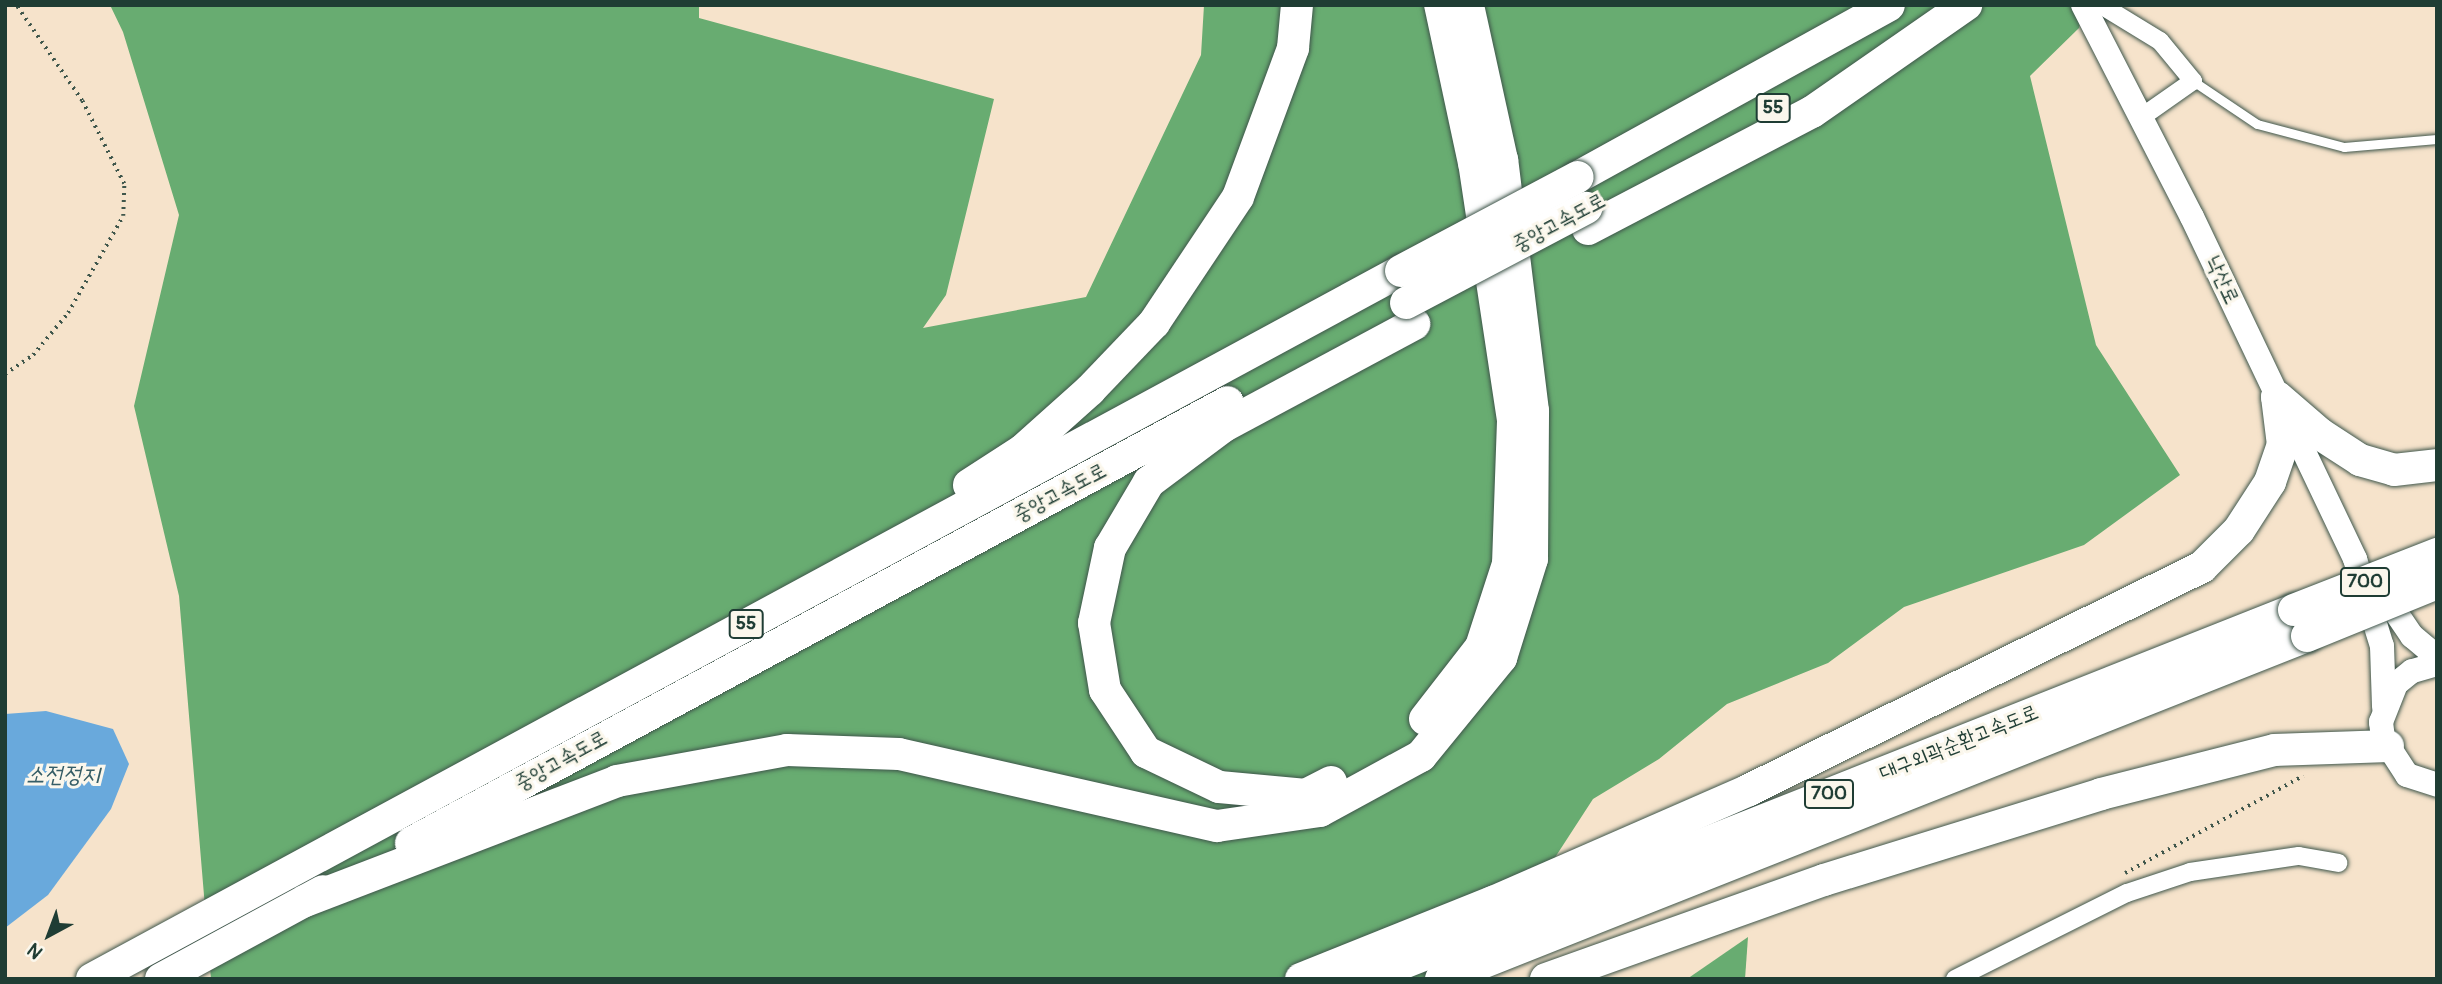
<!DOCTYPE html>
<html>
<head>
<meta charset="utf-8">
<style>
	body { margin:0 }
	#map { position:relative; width:2442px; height:984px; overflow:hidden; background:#f6e3cb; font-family:Pangolin,"Poor Story",sans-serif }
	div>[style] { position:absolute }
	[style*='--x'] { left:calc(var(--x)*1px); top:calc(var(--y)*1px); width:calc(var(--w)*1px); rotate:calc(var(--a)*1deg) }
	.forest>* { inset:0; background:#68ac71 }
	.water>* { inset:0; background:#69a9dc }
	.path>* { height:3.5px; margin-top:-1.75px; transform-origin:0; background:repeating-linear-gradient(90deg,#3f564b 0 2px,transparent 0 7px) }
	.roads { filter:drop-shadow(0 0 2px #3f564b) drop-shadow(0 0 2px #3f564b) }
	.lane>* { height:9px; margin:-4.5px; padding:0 4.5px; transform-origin:4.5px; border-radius:4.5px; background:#fff }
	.street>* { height:18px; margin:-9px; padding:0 9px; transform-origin:9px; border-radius:9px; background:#fff }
	.secondary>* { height:24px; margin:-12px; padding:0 12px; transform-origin:12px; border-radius:12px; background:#fff }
	.highway>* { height:32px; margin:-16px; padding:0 16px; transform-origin:16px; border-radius:16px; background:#fff }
	.bridges { filter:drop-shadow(0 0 2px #3f564b) drop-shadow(0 0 2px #3f564b) }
	.highway-bridge>* { height:32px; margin:-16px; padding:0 16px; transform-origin:16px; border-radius:16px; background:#fff }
	span { translate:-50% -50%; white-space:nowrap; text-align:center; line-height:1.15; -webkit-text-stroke:6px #fbf7ec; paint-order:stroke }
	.shield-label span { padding:2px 5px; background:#fbf7ec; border:2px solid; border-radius:5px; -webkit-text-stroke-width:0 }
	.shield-label { font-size:19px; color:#1f3d34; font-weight:700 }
	.street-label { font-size:21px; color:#1f3d34 }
	.water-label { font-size:23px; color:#355d66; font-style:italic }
	.frame { position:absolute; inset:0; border:7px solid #1f3d34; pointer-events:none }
	.north { position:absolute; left:14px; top:900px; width:70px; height:70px; -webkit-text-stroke:5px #fbf7ec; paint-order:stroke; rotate:221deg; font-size:19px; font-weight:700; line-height:28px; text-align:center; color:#1f3d34 }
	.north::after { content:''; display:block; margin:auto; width:24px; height:32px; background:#1f3d34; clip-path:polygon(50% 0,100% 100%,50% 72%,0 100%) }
</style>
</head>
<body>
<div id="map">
	<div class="forest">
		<div style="clip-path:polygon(110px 5px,699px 5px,699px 18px,994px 99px,946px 295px,923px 328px,1086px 297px,1201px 55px,1204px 5px,2084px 5px,2079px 28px,2030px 76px,2096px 345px,2180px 475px,2084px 545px,1904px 607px,1828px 663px,1727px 704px,1659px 759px,1593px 799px,1476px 979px,211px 979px,179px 596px,134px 406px,179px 215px,123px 32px)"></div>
		<div style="clip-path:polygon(1748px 937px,1745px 979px,1687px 979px)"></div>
	</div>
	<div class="water">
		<div style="clip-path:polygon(46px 711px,113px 729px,129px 764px,111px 809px,48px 895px,5px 928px,5px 714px)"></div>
	</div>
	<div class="path">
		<div style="--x:5;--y:374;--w:34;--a:-34"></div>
		<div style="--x:33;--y:355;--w:55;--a:-50.2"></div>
		<div style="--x:68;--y:313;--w:112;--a:-60.4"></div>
		<div style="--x:123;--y:216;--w:32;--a:-88"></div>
		<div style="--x:124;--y:184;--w:93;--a:-116.8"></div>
		<div style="--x:82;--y:101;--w:116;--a:-124.5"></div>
		<div style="--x:2125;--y:873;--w:203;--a:-28.6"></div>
	</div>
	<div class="roads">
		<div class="lane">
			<div style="--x:2193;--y:81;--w:77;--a:33.9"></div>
			<div style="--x:2257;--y:124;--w:90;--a:14.8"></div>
			<div style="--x:2344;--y:147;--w:93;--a:-4.9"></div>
		</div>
		<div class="street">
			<div style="--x:2101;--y:5;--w:69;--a:31.4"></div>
			<div style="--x:2160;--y:41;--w:52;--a:50.5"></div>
			<div style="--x:2193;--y:81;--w:66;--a:144.9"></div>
			<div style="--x:1955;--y:979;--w:192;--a:-26.6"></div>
			<div style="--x:2127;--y:893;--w:66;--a:-18.4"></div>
			<div style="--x:2190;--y:872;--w:110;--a:-8.4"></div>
			<div style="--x:2299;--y:856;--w:40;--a:10"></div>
		</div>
		<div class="secondary">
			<div style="--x:2083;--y:5;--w:238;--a:62.8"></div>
			<div style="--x:2192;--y:217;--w:379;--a:64.5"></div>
			<div style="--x:2355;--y:559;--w:91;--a:72.8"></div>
			<div style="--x:2382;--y:646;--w:61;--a:88.1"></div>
			<div style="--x:2380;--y:589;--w:57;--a:55.8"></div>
			<div style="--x:2412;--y:636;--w:33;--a:40"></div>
			<div style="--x:2437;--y:664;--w:26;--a:164"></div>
			<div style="--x:2412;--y:671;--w:21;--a:141"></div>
			<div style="--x:2396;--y:684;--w:41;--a:111.5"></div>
			<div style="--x:2381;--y:722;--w:16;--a:83"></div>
			<div style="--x:2383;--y:738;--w:44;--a:57"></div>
			<div style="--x:2407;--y:775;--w:32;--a:18"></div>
		</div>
		<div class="highway">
			<div style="--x:1578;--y:177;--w:355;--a:-28.9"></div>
			<div style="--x:1588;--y:229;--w:253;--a:-27.6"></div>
			<div style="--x:1812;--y:112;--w:188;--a:-34.8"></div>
			<div style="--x:2277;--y:397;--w:57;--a:40.7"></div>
			<div style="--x:2320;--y:434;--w:48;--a:33"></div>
			<div style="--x:2360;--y:460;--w:35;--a:16"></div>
			<div style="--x:2394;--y:470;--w:43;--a:-6.6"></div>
			<div style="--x:969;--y:485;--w:64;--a:-32.9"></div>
			<div style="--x:1023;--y:450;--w:90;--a:-41.8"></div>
			<div style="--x:1090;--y:390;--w:93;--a:-46.3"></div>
			<div style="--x:1154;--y:323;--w:151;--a:-56.3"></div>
			<div style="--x:1238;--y:197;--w:159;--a:-69.7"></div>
			<div style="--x:1293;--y:48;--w:43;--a:-84.7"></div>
			<div style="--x:1425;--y:719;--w:91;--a:-52.1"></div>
			<div style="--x:1481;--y:647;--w:87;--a:-72"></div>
			<div style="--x:1508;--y:564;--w:144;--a:-88"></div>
			<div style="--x:1513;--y:420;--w:260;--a:-98.6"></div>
			<div style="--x:1474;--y:163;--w:162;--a:-102.1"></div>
			<div style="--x:1331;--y:782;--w:28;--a:153"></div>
			<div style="--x:1306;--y:795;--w:87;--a:-174.7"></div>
			<div style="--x:1219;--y:787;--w:81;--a:-154.4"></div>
			<div style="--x:1146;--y:752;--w:74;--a:-123.5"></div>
			<div style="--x:1105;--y:690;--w:68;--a:-99.3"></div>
			<div style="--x:1094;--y:623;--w:77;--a:-78"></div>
			<div style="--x:1110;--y:548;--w:77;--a:-59.4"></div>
			<div style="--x:1149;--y:482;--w:94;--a:-36.7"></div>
			<div style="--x:1224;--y:426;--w:216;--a:-28.2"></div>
			<div style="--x:411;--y:843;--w:928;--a:-28.36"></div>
			<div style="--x:305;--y:901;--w:334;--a:-21"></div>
			<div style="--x:617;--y:781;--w:173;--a:-10.3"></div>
			<div style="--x:787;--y:750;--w:112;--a:2"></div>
			<div style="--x:899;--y:754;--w:326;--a:12.8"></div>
			<div style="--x:1217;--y:826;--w:104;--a:-8.3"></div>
			<div style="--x:1320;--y:811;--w:115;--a:-28.6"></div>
			<div style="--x:1421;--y:756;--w:127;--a:-50.8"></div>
			<div style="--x:1501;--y:658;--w:104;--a:-72.6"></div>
			<div style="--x:1532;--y:559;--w:148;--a:-89.6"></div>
			<div style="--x:1533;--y:411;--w:253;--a:-97"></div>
			<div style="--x:1502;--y:160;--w:159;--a:-102.4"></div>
			<div style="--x:92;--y:979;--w:1488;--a:-28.41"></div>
			<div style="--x:161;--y:979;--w:184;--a:-28.5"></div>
			<div style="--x:1301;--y:979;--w:207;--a:-21.9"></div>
			<div style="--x:1493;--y:902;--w:279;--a:-23.6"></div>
			<div style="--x:1749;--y:790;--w:505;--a:-26.21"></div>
			<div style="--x:2202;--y:567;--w:52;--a:-45"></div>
			<div style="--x:2239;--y:530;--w:57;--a:-57.1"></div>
			<div style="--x:2270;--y:482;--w:39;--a:-71"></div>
			<div style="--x:2283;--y:445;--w:48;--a:-97.1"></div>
			<div style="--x:1363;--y:979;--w:1001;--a:-21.62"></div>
			<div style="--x:1441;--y:979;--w:931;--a:-21.61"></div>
			<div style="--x:1546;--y:979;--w:295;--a:-19.6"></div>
			<div style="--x:1824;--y:880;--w:290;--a:-17.2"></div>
			<div style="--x:2101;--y:794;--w:179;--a:-14.2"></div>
			<div style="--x:2275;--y:750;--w:113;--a:-2"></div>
		</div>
	</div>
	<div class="bridges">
		<div class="highway-bridge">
			<div style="--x:1401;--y:271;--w:200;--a:-28"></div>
			<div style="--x:1406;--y:303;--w:204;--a:-27.8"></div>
			<div style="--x:2294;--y:610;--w:154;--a:-21.4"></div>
			<div style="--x:2307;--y:636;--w:140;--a:-22.2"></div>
		</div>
	</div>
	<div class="shield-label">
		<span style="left:1773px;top:108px">55</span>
		<span style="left:2365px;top:582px">700</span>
		<span style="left:746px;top:624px">55</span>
		<span style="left:1829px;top:794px">700</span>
	</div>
	<div class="street-label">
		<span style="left:1559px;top:223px;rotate:-28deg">중앙고속도로</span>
		<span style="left:2222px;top:280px;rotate:65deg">낙산로</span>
		<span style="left:1060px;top:493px;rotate:-28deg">중앙고속도로</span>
		<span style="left:1959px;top:743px;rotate:-22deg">대구외곽순환고속도로</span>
		<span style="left:561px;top:761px;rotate:-29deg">중앙고속도로</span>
	</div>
	<div class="water-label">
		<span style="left:63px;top:775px">소전정지</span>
	</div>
	<div class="frame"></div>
	<div class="north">N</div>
</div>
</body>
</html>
